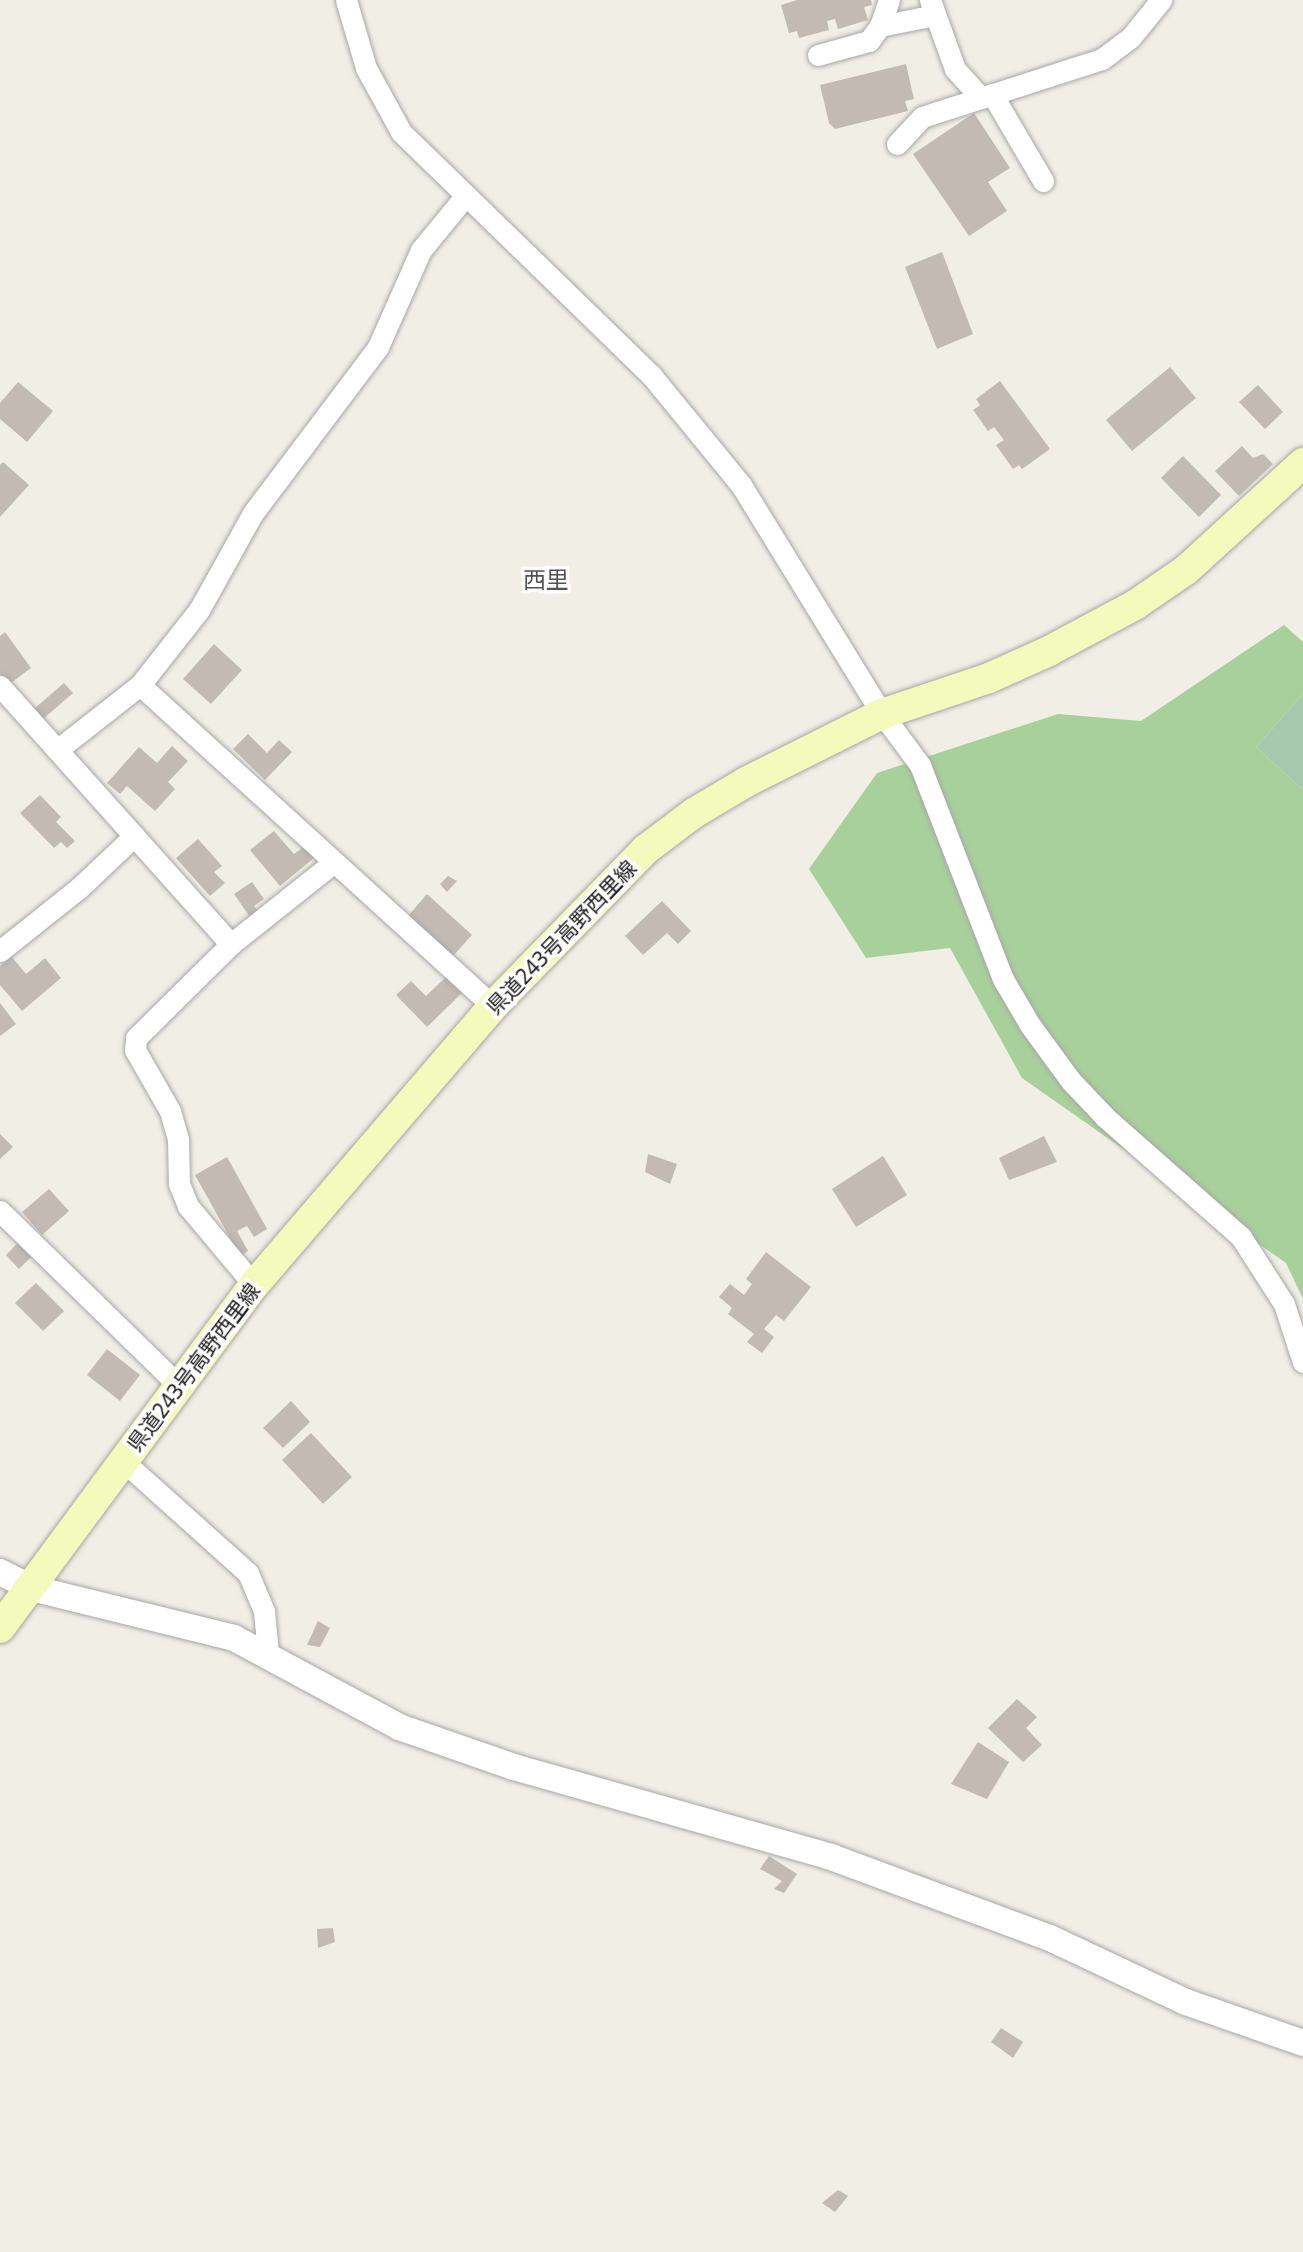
<!DOCTYPE html>
<html>
<head>
<meta charset="utf-8">
<style>
	body { margin:0 }
	#map { position:relative; width:1303px; height:2252px; overflow:hidden; background:#f1eee6; font-family:"Noto Sans","Noto Sans JP",sans-serif }
	div>[style] { position:absolute }
	[style*='--x'] { left:calc(var(--x)*1px); top:calc(var(--y)*1px); width:calc(var(--w)*1px); rotate:calc(var(--a)*1deg) }
	.forest>* { inset:0; background:#a8d09b }
	.cemetery>* { inset:0; background:#a7caae }
	.building>* { inset:0; background:#c2bab3 }
	.roads { filter:drop-shadow(0 0 2px #a7a7a7) drop-shadow(0 0 2px #a7a7a7) }
	.minor>* { height:21px; margin:-10.5px; padding:0 10.5px; transform-origin:10.5px; border-radius:10.5px; background:#fff }
	.tertiary>* { height:26px; margin:-13px; padding:0 13px; transform-origin:13px; border-radius:13px; background:#fff }
	.secondary>* { height:30px; margin:-15px; padding:0 15px; transform-origin:15px; border-radius:15px; background:#f4fabb }
	span { translate:-50% -50%; white-space:nowrap; text-align:center; line-height:1.15; -webkit-text-stroke:7px #fff; paint-order:stroke }
	.street-label { font-size:21px; color:#202020 }
	.neighbourhood-label { font-size:23px; color:#535353 }
</style>
</head>
<body>
<div id="map">
	<div class="forest">
		<div style="clip-path:polygon(1284px 625px,1303px 642px,1303px 694px,1256px 747px,1303px 790px,1303px 1299px,1286px 1263px,1022px 1078px,950px 948px,866px 958px,809px 869px,877px 773px,1058px 714px,1141px 721px)"></div>
	</div>
	<div class="cemetery">
		<div style="clip-path:polygon(1303px 694px,1303px 790px,1256px 747px)"></div>
	</div>
	<div class="building">
		<div style="clip-path:polygon(797px 0,871px 0,872px 5px,864px 7px,868px 20px,838px 29px,835px 19px,827px 21px,829px 30px,799px 38px,797px 31px,789px 33px,781px 5px)"></div>
		<div style="clip-path:polygon(906px 64px,914px 99px,905px 101px,908px 111px,835px 129px,829px 123px,820px 85px)"></div>
		<div style="clip-path:polygon(974px 113px,1010px 168px,988px 182px,1007px 211px,969px 236px,913px 154px)"></div>
		<div style="clip-path:polygon(942px 252px,973px 334px,937px 349px,905px 267px)"></div>
		<div style="clip-path:polygon(1170px 367px,1196px 398px,1132px 451px,1106px 420px)"></div>
		<div style="clip-path:polygon(1000px 381px,1050px 449px,1022px 469px,1019px 465px,1013px 469px,996px 445px,1004px 440px,994px 427px,988px 431px,973px 410px,980px 405px,976px 399px)"></div>
		<div style="clip-path:polygon(18px 382px,53px 411px,27px 442px,0 419px,0 403px)"></div>
		<div style="clip-path:polygon(1258px 385px,1283px 412px,1265px 429px,1239px 402px)"></div>
		<div style="clip-path:polygon(1242px 446px,1253px 458px,1263px 454px,1273px 464px,1239px 496px,1215px 471px)"></div>
		<div style="clip-path:polygon(1183px 456px,1221px 495px,1199px 517px,1161px 478px)"></div>
		<div style="clip-path:polygon(3px 462px,29px 485px,0 517px,0 465px)"></div>
		<div style="clip-path:polygon(5px 632px,31px 668px,8px 685px,0 674px,0 636px)"></div>
		<div style="clip-path:polygon(214px 644px,242px 670px,211px 704px,183px 679px)"></div>
		<div style="clip-path:polygon(64px 683px,73px 693px,43px 719px,34px 709px)"></div>
		<div style="clip-path:polygon(248px 734px,267px 753px,279px 740px,292px 752px,265px 780px,233px 749px)"></div>
		<div style="clip-path:polygon(172px 746px,188px 761px,168px 782px,175px 789px,155px 811px,127px 786px,120px 794px,107px 783px,139px 747px,157px 763px)"></div>
		<div style="clip-path:polygon(40px 795px,61px 817px,56px 822px,75px 841px,67px 848px,61px 842px,54px 848px,20px 813px)"></div>
		<div style="clip-path:polygon(274px 831px,294px 854px,305px 846px,315px 857px,280px 886px,250px 850px)"></div>
		<div style="clip-path:polygon(198px 839px,222px 866px,214px 872px,225px 883px,210px 896px,176px 858px)"></div>
		<div style="clip-path:polygon(448px 876px,457px 881px,447px 892px,440px 884px)"></div>
		<div style="clip-path:polygon(252px 882px,264px 899px,254px 906px,258px 911px,250px 917px,234px 894px)"></div>
		<div style="clip-path:polygon(427px 894px,472px 935px,453px 956px,408px 916px)"></div>
		<div style="clip-path:polygon(662px 901px,691px 931px,678px 944px,667px 933px,643px 955px,625px 936px)"></div>
		<div style="clip-path:polygon(11px 956px,26px 974px,45px 958px,61px 978px,22px 1011px,0 985px,0 966px)"></div>
		<div style="clip-path:polygon(446px 977px,462px 993px,427px 1027px,396px 995px,411px 981px,426px 996px)"></div>
		<div style="clip-path:polygon(0 1003px,16px 1024px,0 1036px)"></div>
		<div style="clip-path:polygon(0 1134px,13px 1147px,0 1159px)"></div>
		<div style="clip-path:polygon(1044px 1136px,1057px 1162px,1009px 1180px,999px 1158px)"></div>
		<div style="clip-path:polygon(648px 1154px,677px 1164px,670px 1184px,645px 1172px)"></div>
		<div style="clip-path:polygon(883px 1156px,907px 1195px,856px 1227px,832px 1189px)"></div>
		<div style="clip-path:polygon(227px 1157px,267px 1229px,254px 1237px,247px 1226px,237px 1231px,248px 1251px,240px 1256px,195px 1175px)"></div>
		<div style="clip-path:polygon(49px 1189px,69px 1211px,42px 1235px,22px 1212px)"></div>
		<div style="clip-path:polygon(18px 1243px,31px 1257px,19px 1269px,6px 1255px)"></div>
		<div style="clip-path:polygon(766px 1252px,811px 1287px,784px 1321px,776px 1315px,764px 1329px,774px 1337px,762px 1353px,747px 1342px,754px 1334px,728px 1314px,732px 1308px,719px 1297px,730px 1284px,744px 1295px,752px 1284px,746px 1279px)"></div>
		<div style="clip-path:polygon(36px 1283px,64px 1311px,43px 1331px,15px 1303px)"></div>
		<div style="clip-path:polygon(107px 1349px,140px 1375px,120px 1401px,87px 1375px)"></div>
		<div style="clip-path:polygon(291px 1401px,310px 1422px,283px 1448px,263px 1428px)"></div>
		<div style="clip-path:polygon(311px 1433px,352px 1477px,323px 1504px,282px 1460px)"></div>
		<div style="clip-path:polygon(318px 1621px,330px 1628px,320px 1647px,307px 1645px)"></div>
		<div style="clip-path:polygon(1017px 1699px,1037px 1717px,1026px 1728px,1042px 1745px,1023px 1762px,988px 1728px)"></div>
		<div style="clip-path:polygon(978px 1742px,1009px 1762px,987px 1799px,951px 1784px)"></div>
		<div style="clip-path:polygon(769px 1856px,797px 1874px,784px 1893px,774px 1889px,782px 1881px,760px 1869px)"></div>
		<div style="clip-path:polygon(333px 1928px,335px 1942px,318px 1948px,317px 1929px)"></div>
		<div style="clip-path:polygon(1001px 2028px,1023px 2042px,1013px 2058px,991px 2042px)"></div>
		<div style="clip-path:polygon(838px 2190px,848px 2196px,835px 2212px,822px 2203px)"></div>
	</div>
	<div class="roads">
		<div class="minor">
			<div style="--x:346;--y:0;--w:71;--a:73.6"></div>
			<div style="--x:366;--y:68;--w:73;--a:61.3"></div>
			<div style="--x:401;--y:132;--w:349;--a:44.2"></div>
			<div style="--x:651;--y:375;--w:142;--a:50.7"></div>
			<div style="--x:741;--y:485;--w:269;--a:58.4"></div>
			<div style="--x:882;--y:714;--w:64;--a:53.3"></div>
			<div style="--x:920;--y:765;--w:230;--a:68.8"></div>
			<div style="--x:1003;--y:979;--w:53;--a:59.6"></div>
			<div style="--x:1030;--y:1025;--w:69;--a:53.8"></div>
			<div style="--x:1071;--y:1081;--w:50;--a:46.6"></div>
			<div style="--x:1105;--y:1117;--w:181;--a:41.4"></div>
			<div style="--x:1241;--y:1237;--w:80;--a:57.3"></div>
			<div style="--x:1284;--y:1304;--w:61;--a:71.9"></div>
			<div style="--x:930;--y:0;--w:73;--a:70.1"></div>
			<div style="--x:955;--y:69;--w:39;--a:48"></div>
			<div style="--x:880;--y:26;--w:56;--a:-11.3"></div>
			<div style="--x:818;--y:55;--w:53;--a:-15.4"></div>
			<div style="--x:869;--y:41;--w:19;--a:-54"></div>
			<div style="--x:880;--y:26;--w:28;--a:-71"></div>
			<div style="--x:992;--y:94;--w:101;--a:59.6"></div>
			<div style="--x:897;--y:144;--w:37;--a:-47"></div>
			<div style="--x:922;--y:117;--w:189;--a:-17.9"></div>
			<div style="--x:1102;--y:59;--w:36;--a:-37"></div>
			<div style="--x:1131;--y:37;--w:48;--a:-51"></div>
			<div style="--x:140;--y:685;--w:477;--a:42.3"></div>
			<div style="--x:0;--y:686;--w:346;--a:48.2"></div>
			<div style="--x:57;--y:750;--w:105;--a:-38.1"></div>
			<div style="--x:140;--y:685;--w:95;--a:-51.8"></div>
			<div style="--x:199;--y:610;--w:111;--a:-60.9"></div>
			<div style="--x:253;--y:513;--w:208;--a:-53"></div>
			<div style="--x:378;--y:347;--w:106;--a:-66.1"></div>
			<div style="--x:421;--y:250;--w:71;--a:-50.7"></div>
			<div style="--x:0;--y:951;--w:101;--a:-38.6"></div>
			<div style="--x:79;--y:888;--w:76;--a:-43.4"></div>
			<div style="--x:0;--y:1211;--w:249;--a:44.3"></div>
			<div style="--x:254;--y:1285;--w:103;--a:-129.9"></div>
			<div style="--x:188;--y:1206;--w:24;--a:-112"></div>
			<div style="--x:179;--y:1184;--w:45;--a:-91.3"></div>
			<div style="--x:178;--y:1139;--w:29;--a:-106"></div>
			<div style="--x:170;--y:1111;--w:70;--a:-119.8"></div>
			<div style="--x:135;--y:1050;--w:12;--a:-85"></div>
			<div style="--x:136;--y:1038;--w:134;--a:-44.7"></div>
			<div style="--x:231;--y:944;--w:130;--a:-38.5"></div>
			<div style="--x:122;--y:1460;--w:169;--a:41.9"></div>
			<div style="--x:248;--y:1573;--w:41;--a:67.2"></div>
			<div style="--x:264;--y:1611;--w:42;--a:84.6"></div>
		</div>
		<div class="tertiary">
			<div style="--x:0;--y:1572;--w:35;--a:27"></div>
			<div style="--x:31;--y:1588;--w:209;--a:13.8"></div>
			<div style="--x:234;--y:1638;--w:187;--a:28.3"></div>
			<div style="--x:399;--y:1727;--w:122;--a:19.2"></div>
			<div style="--x:514;--y:1767;--w:330;--a:15.8"></div>
			<div style="--x:831;--y:1857;--w:233;--a:20.3"></div>
			<div style="--x:1050;--y:1938;--w:150;--a:25.2"></div>
			<div style="--x:1186;--y:2002;--w:124;--a:19.3"></div>
		</div>
		<div class="secondary">
			<div style="--x:0;--y:1628;--w:427;--a:-53.5"></div>
			<div style="--x:254;--y:1285;--w:367;--a:-49.4"></div>
			<div style="--x:493;--y:1006;--w:218;--a:-45.7"></div>
			<div style="--x:645;--y:850;--w:61;--a:-37.1"></div>
			<div style="--x:694;--y:813;--w:61;--a:-30.8"></div>
			<div style="--x:746;--y:782;--w:152;--a:-26.6"></div>
			<div style="--x:882;--y:714;--w:113;--a:-18.6"></div>
			<div style="--x:989;--y:678;--w:66;--a:-24.2"></div>
			<div style="--x:1049;--y:651;--w:98;--a:-28.1"></div>
			<div style="--x:1135;--y:605;--w:62;--a:-34.5"></div>
			<div style="--x:1186;--y:570;--w:159;--a:-42.4"></div>
		</div>
	</div>
	<div class="street-label">
		<span style="left:561px;top:937px;rotate:-46deg">県道243号高野西里線</span>
		<span style="left:193px;top:1367px;rotate:-53deg">県道243号高野西里線</span>
	</div>
	<div class="neighbourhood-label">
		<span style="left:546px;top:579px">西里</span>
	</div>
</div>
</body>
</html>
